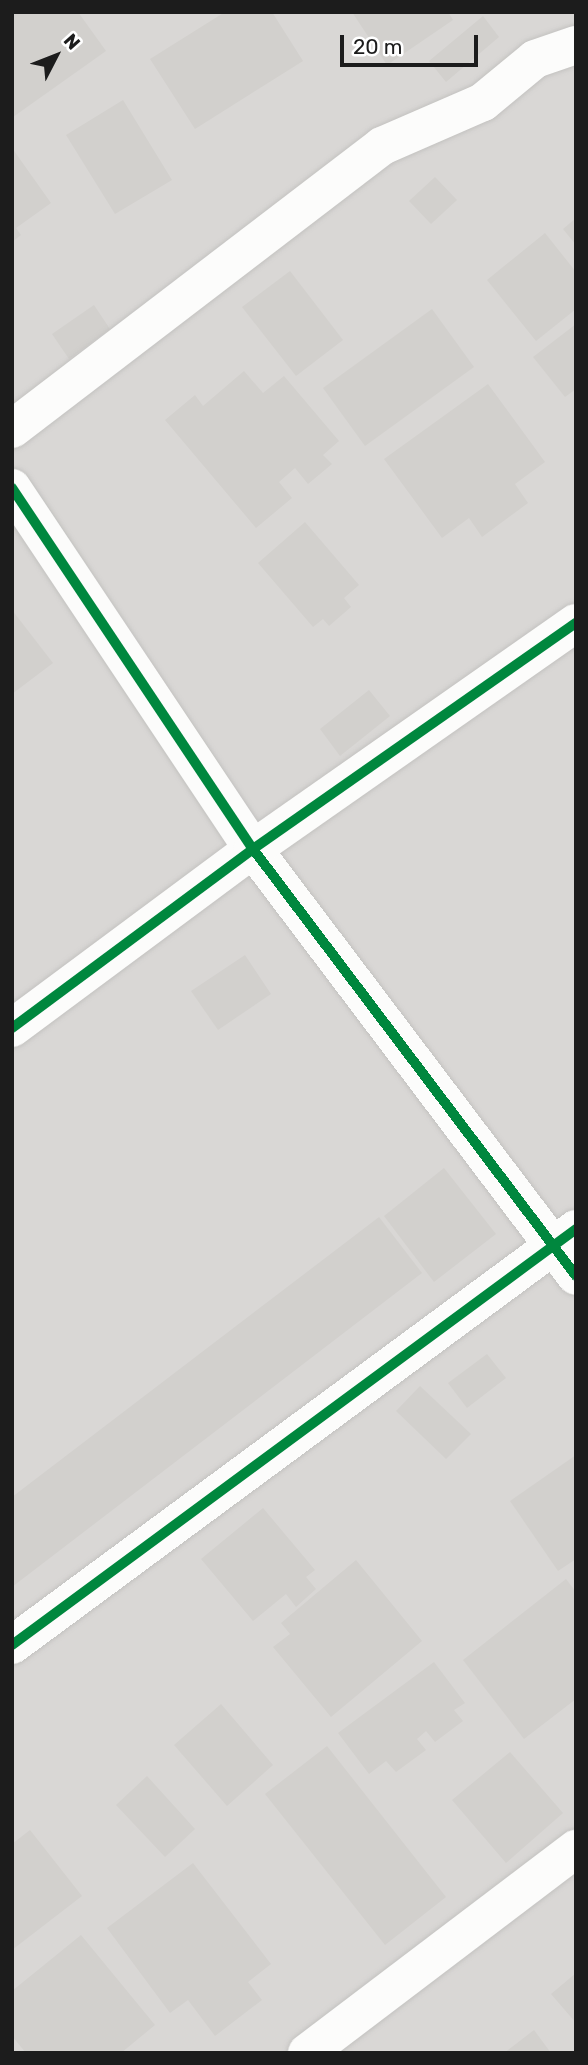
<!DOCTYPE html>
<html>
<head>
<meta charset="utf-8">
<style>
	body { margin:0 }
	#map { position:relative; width:588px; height:2065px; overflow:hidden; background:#eae8e4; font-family:Rubik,sans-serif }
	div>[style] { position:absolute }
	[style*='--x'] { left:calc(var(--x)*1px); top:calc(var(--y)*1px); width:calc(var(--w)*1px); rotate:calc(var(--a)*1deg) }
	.residential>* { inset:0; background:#d9d7d5 }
	.building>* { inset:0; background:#d2d0cd }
	.roads { filter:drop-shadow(0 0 2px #c3c2c0) drop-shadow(0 0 2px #c3c2c0) }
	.minor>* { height:38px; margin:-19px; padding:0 19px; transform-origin:19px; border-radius:19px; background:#fcfcfb }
	.cycleway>* { height:10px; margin:-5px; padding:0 5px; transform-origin:5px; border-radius:5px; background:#00873e }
	span { translate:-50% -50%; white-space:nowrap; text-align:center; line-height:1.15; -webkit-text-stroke:5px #fff; paint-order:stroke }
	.frame { position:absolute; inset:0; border:14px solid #1c1c1c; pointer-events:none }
	.north { position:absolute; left:21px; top:21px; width:70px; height:70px; -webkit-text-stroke:5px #fff; paint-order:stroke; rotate:48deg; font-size:19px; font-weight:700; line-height:28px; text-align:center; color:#1c1c1c }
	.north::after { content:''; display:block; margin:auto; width:24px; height:32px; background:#1c1c1c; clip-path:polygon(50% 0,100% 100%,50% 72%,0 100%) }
	.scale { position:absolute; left:340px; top:35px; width:138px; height:32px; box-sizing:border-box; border:4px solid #1c1c1c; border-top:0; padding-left:9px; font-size:21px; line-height:24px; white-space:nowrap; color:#1c1c1c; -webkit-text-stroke:5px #fff; paint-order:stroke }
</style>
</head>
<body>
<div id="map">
	<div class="residential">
		<div style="clip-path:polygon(12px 12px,576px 12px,576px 2053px,12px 2053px)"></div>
	</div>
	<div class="building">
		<div style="clip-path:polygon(12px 12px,78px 12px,106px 51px,13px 117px)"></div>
		<div style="clip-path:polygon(225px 12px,272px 12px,303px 61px,195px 129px,150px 59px)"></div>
		<div style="clip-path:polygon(352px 12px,448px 12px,453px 20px,387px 65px)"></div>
		<div style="clip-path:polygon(483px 16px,499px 37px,446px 82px,429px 61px)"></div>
		<div style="clip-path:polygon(123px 100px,172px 180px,115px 214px,66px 135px)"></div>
		<div style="clip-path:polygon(12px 148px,51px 203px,16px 228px,21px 235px,12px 242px)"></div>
		<div style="clip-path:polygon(435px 177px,457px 200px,431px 224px,409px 201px)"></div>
		<div style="clip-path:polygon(576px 218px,576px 245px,563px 229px)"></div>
		<div style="clip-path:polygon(545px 233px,576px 272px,576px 309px,536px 341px,487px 280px)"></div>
		<div style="clip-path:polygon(290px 271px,343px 340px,296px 376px,242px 307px)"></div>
		<div style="clip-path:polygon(94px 305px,110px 329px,69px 359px,52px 334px)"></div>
		<div style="clip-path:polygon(432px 309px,474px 367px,365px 446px,323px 388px)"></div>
		<div style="clip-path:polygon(576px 324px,576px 389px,565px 397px,533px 357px)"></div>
		<div style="clip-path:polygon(244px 371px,263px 393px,284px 376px,339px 441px,323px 455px,332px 464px,308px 484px,295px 468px,279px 482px,292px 498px,256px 528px,165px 420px,195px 395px,203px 406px)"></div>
		<div style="clip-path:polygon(488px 384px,545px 462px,515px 484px,528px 503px,482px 537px,469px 518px,442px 538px,384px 459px)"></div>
		<div style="clip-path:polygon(305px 522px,359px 585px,344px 598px,351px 607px,329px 626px,323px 619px,313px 627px,258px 563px)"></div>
		<div style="clip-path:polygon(12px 610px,53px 663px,12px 694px)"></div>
		<div style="clip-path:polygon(369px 690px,390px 716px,340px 756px,320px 729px)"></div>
		<div style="clip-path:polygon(245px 955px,271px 994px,218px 1030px,191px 991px)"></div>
		<div style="clip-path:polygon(444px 1168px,496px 1234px,434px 1282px,384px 1216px)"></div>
		<div style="clip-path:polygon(379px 1217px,422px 1273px,12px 1587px,12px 1497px)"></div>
		<div style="clip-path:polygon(487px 1354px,506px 1378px,467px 1408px,448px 1383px)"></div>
		<div style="clip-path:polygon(420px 1386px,471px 1434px,446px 1459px,396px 1411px)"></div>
		<div style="clip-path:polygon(576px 1455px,576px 1559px,558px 1571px,510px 1501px)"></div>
		<div style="clip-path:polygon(263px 1508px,315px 1570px,306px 1577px,316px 1589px,296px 1607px,286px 1594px,253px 1621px,201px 1559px)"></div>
		<div style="clip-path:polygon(356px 1560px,422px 1641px,331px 1717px,273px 1647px,290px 1634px,281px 1623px)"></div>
		<div style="clip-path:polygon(566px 1579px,576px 1592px,576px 1699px,524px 1739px,463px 1660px)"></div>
		<div style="clip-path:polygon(434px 1662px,465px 1703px,454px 1710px,463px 1721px,435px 1742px,426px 1731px,417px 1739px,426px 1750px,396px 1772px,386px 1761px,369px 1774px,338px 1733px)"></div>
		<div style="clip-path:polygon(221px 1704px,273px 1765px,227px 1806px,174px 1745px)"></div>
		<div style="clip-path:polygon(327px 1746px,446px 1897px,385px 1945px,265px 1794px)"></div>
		<div style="clip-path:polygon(510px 1752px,563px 1813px,506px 1863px,452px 1800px)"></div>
		<div style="clip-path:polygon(147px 1776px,195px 1829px,165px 1857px,116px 1805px)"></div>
		<div style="clip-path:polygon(30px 1830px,82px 1896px,12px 1950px,12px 1844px)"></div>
		<div style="clip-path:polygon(193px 1863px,271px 1964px,248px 1982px,262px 2000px,215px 2036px,188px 2000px,170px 2013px,107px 1928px)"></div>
		<div style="clip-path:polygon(81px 1935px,155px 2025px,121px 2053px,26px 2053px,12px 2036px,12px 1991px)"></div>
		<div style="clip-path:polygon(576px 1973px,576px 2023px,551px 1994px)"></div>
		<div style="clip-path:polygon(534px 2030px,551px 2053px,504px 2053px)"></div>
	</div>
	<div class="roads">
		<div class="minor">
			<div style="--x:12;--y:429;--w:466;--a:-37.4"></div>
			<div style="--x:382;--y:146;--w:110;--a:-23.5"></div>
			<div style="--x:483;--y:102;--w:67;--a:-39.6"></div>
			<div style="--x:535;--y:59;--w:43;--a:-18.9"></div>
			<div style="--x:12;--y:488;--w:434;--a:56.3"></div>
			<div style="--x:253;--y:849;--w:535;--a:52.89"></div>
			<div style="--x:12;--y:1028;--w:300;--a:-36.6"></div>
			<div style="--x:253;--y:849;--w:394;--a:-35"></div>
			<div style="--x:12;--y:1645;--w:701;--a:-36.41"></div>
			<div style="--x:307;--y:2053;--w:338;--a:-37.2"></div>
		</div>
	</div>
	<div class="cycleway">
		<div style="--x:12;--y:488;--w:434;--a:56.3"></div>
		<div style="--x:253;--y:849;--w:535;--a:52.89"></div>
		<div style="--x:12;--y:1028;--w:300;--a:-36.6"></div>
		<div style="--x:253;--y:849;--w:394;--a:-35"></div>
		<div style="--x:12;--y:1645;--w:701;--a:-36.41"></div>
	</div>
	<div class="frame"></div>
	<div class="north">N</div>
	<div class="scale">20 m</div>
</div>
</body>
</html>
